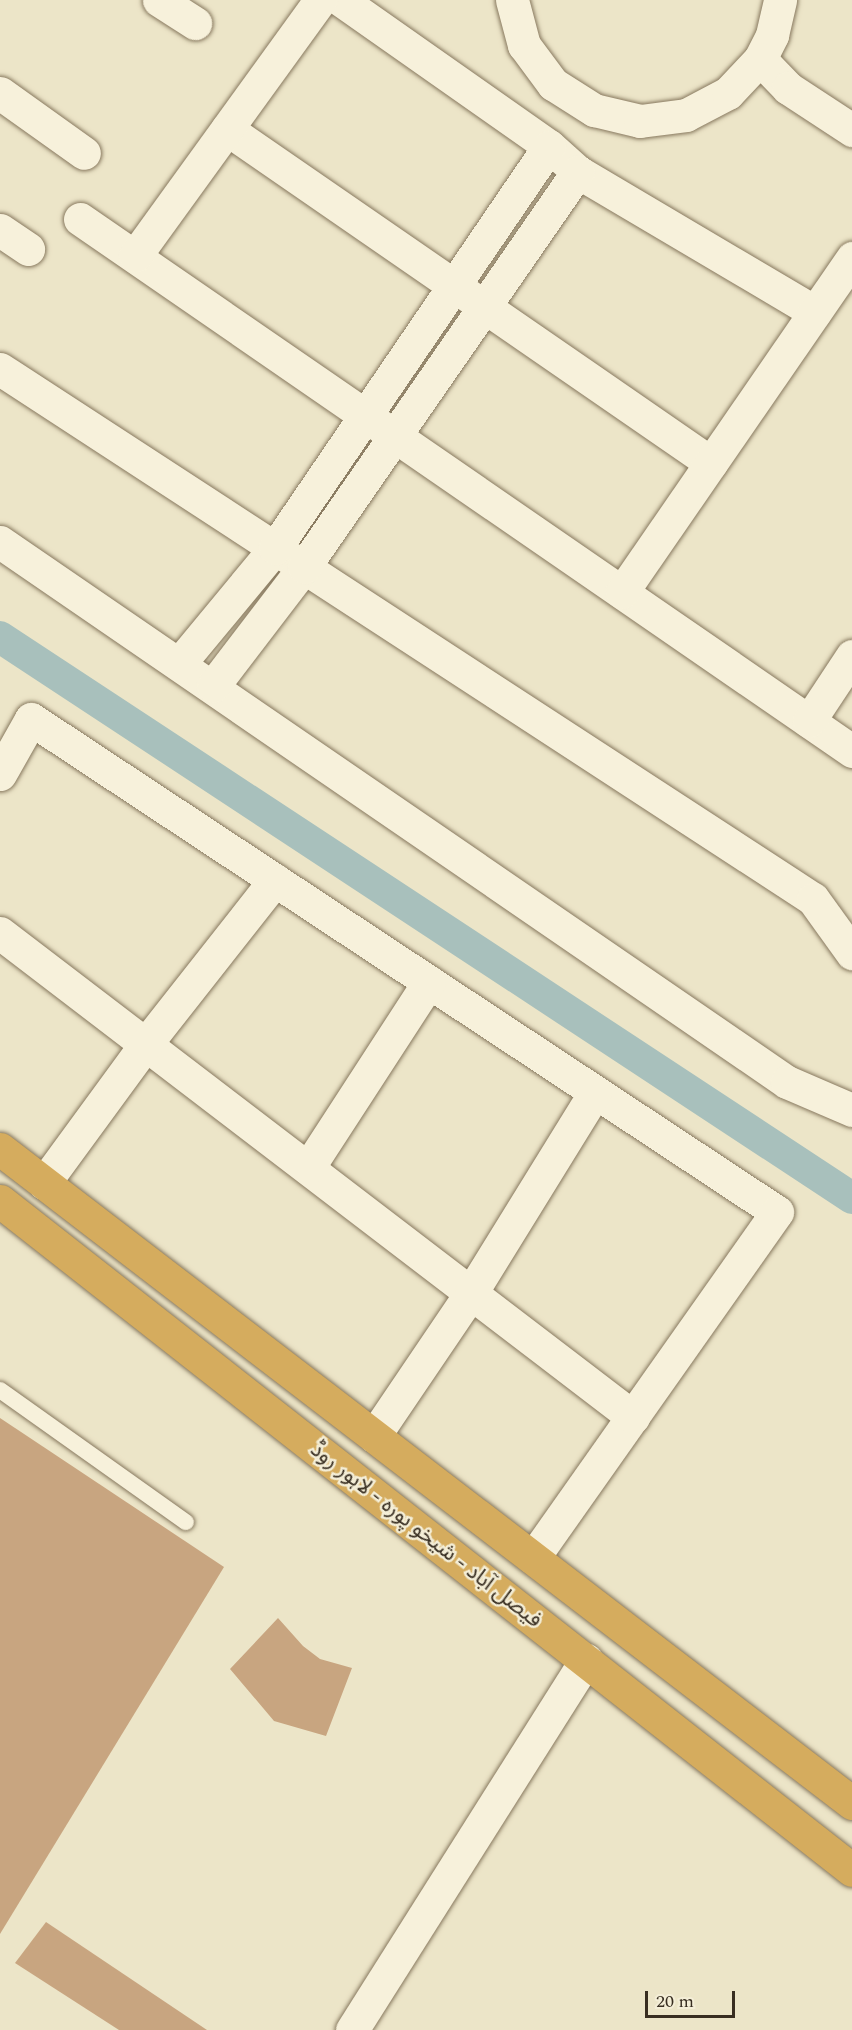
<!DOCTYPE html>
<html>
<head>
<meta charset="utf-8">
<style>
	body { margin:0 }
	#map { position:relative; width:852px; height:2030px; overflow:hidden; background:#ece5c8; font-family:Spectral,"Noto Sans Arabic",serif }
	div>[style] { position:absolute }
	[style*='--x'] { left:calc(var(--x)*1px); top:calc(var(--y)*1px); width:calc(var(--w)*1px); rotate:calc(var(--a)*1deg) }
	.canal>* { height:32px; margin:-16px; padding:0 16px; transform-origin:16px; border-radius:16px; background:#a8c0bc }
	.building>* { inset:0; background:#c8a580 }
	.roads { filter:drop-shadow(0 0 2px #87785e) drop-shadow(0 0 2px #87785e) }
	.lane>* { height:16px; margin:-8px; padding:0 8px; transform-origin:8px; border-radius:8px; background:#f7f1db }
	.street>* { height:33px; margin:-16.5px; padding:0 16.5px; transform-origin:16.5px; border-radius:16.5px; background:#f7f1db }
	.highway>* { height:33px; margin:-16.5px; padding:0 16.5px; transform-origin:16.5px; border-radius:16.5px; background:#d5ac5e }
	span { translate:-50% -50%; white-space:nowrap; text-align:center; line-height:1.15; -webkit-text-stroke:5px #f4eed7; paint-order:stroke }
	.street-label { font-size:22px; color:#382e21 }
	.scale { position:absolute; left:645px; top:1991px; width:90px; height:27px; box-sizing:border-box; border:3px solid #382e21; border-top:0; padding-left:8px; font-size:18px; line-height:21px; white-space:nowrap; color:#382e21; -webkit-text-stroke:4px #f4eed7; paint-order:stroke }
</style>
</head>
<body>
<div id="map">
	<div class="canal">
		<div style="--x:0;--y:637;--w:1020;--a:33.36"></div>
	</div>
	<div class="building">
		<div style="clip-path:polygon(0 1418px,224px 1567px,0 1934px)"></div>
		<div style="clip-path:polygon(278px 1618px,303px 1646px,320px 1659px,352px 1668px,326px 1736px,274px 1721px,230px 1669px)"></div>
		<div style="clip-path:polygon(46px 1922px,207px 2030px,119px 2030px,15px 1963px)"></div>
	</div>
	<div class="roads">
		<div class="lane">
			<div style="--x:0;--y:1390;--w:228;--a:35.4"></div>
		</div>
		<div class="street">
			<div style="--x:159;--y:0;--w:43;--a:32.6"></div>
			<div style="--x:341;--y:0;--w:254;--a:35.1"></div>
			<div style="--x:549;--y:146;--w:39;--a:42"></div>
			<div style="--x:578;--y:172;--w:275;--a:30.6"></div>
			<div style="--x:512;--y:0;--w:47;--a:75.1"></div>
			<div style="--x:524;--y:45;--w:49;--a:53.4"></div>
			<div style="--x:553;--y:84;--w:49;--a:32.4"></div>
			<div style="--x:594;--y:110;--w:47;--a:13.4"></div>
			<div style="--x:640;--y:121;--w:46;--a:-7.4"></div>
			<div style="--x:686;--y:115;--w:47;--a:-27.6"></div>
			<div style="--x:728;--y:93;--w:47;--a:-46.7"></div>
			<div style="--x:760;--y:59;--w:27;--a:-63"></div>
			<div style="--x:772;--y:35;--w:36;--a:-77"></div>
			<div style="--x:760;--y:59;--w:40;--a:46"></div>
			<div style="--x:788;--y:88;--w:77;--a:33.3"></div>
			<div style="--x:0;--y:93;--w:103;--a:35.5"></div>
			<div style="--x:227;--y:129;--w:588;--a:34.61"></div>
			<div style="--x:80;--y:219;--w:938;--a:34.57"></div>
			<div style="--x:0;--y:230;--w:34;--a:34"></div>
			<div style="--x:135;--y:256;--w:316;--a:-54.1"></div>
			<div style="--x:0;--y:369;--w:970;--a:33.1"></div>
			<div style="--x:813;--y:899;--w:67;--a:54.2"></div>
			<div style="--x:0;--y:542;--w:954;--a:34.46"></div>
			<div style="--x:787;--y:1082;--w:71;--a:23.3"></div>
			<div style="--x:622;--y:592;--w:406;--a:-55.4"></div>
			<div style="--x:179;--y:664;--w:151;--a:-50.4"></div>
			<div style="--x:275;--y:548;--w:486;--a:-55.7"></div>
			<div style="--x:213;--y:686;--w:150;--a:-52.6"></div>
			<div style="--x:304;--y:567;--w:481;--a:-55.3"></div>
			<div style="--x:809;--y:721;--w:78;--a:-56.5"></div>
			<div style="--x:0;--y:774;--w:63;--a:-60.6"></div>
			<div style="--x:31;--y:719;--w:894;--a:33.46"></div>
			<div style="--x:777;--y:1212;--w:423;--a:125.2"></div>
			<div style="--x:0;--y:933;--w:797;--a:37.4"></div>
			<div style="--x:308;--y:1168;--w:222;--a:-57"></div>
			<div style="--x:44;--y:1183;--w:171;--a:-53.8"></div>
			<div style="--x:145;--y:1045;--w:210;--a:-51.8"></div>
			<div style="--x:374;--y:1436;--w:173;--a:-55.9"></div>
			<div style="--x:471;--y:1293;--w:236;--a:-58.3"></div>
			<div style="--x:352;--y:2030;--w:438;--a:-57.7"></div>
		</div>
		<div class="highway">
			<div style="--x:0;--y:1149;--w:1074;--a:37.51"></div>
			<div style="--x:0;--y:1201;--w:1083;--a:38.14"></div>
		</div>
	</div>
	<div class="street-label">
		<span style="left:426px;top:1535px;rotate:38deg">فیصل آباد - شیخو پورہ - لاہور روڈ</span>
	</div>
	<div class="scale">20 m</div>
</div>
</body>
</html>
